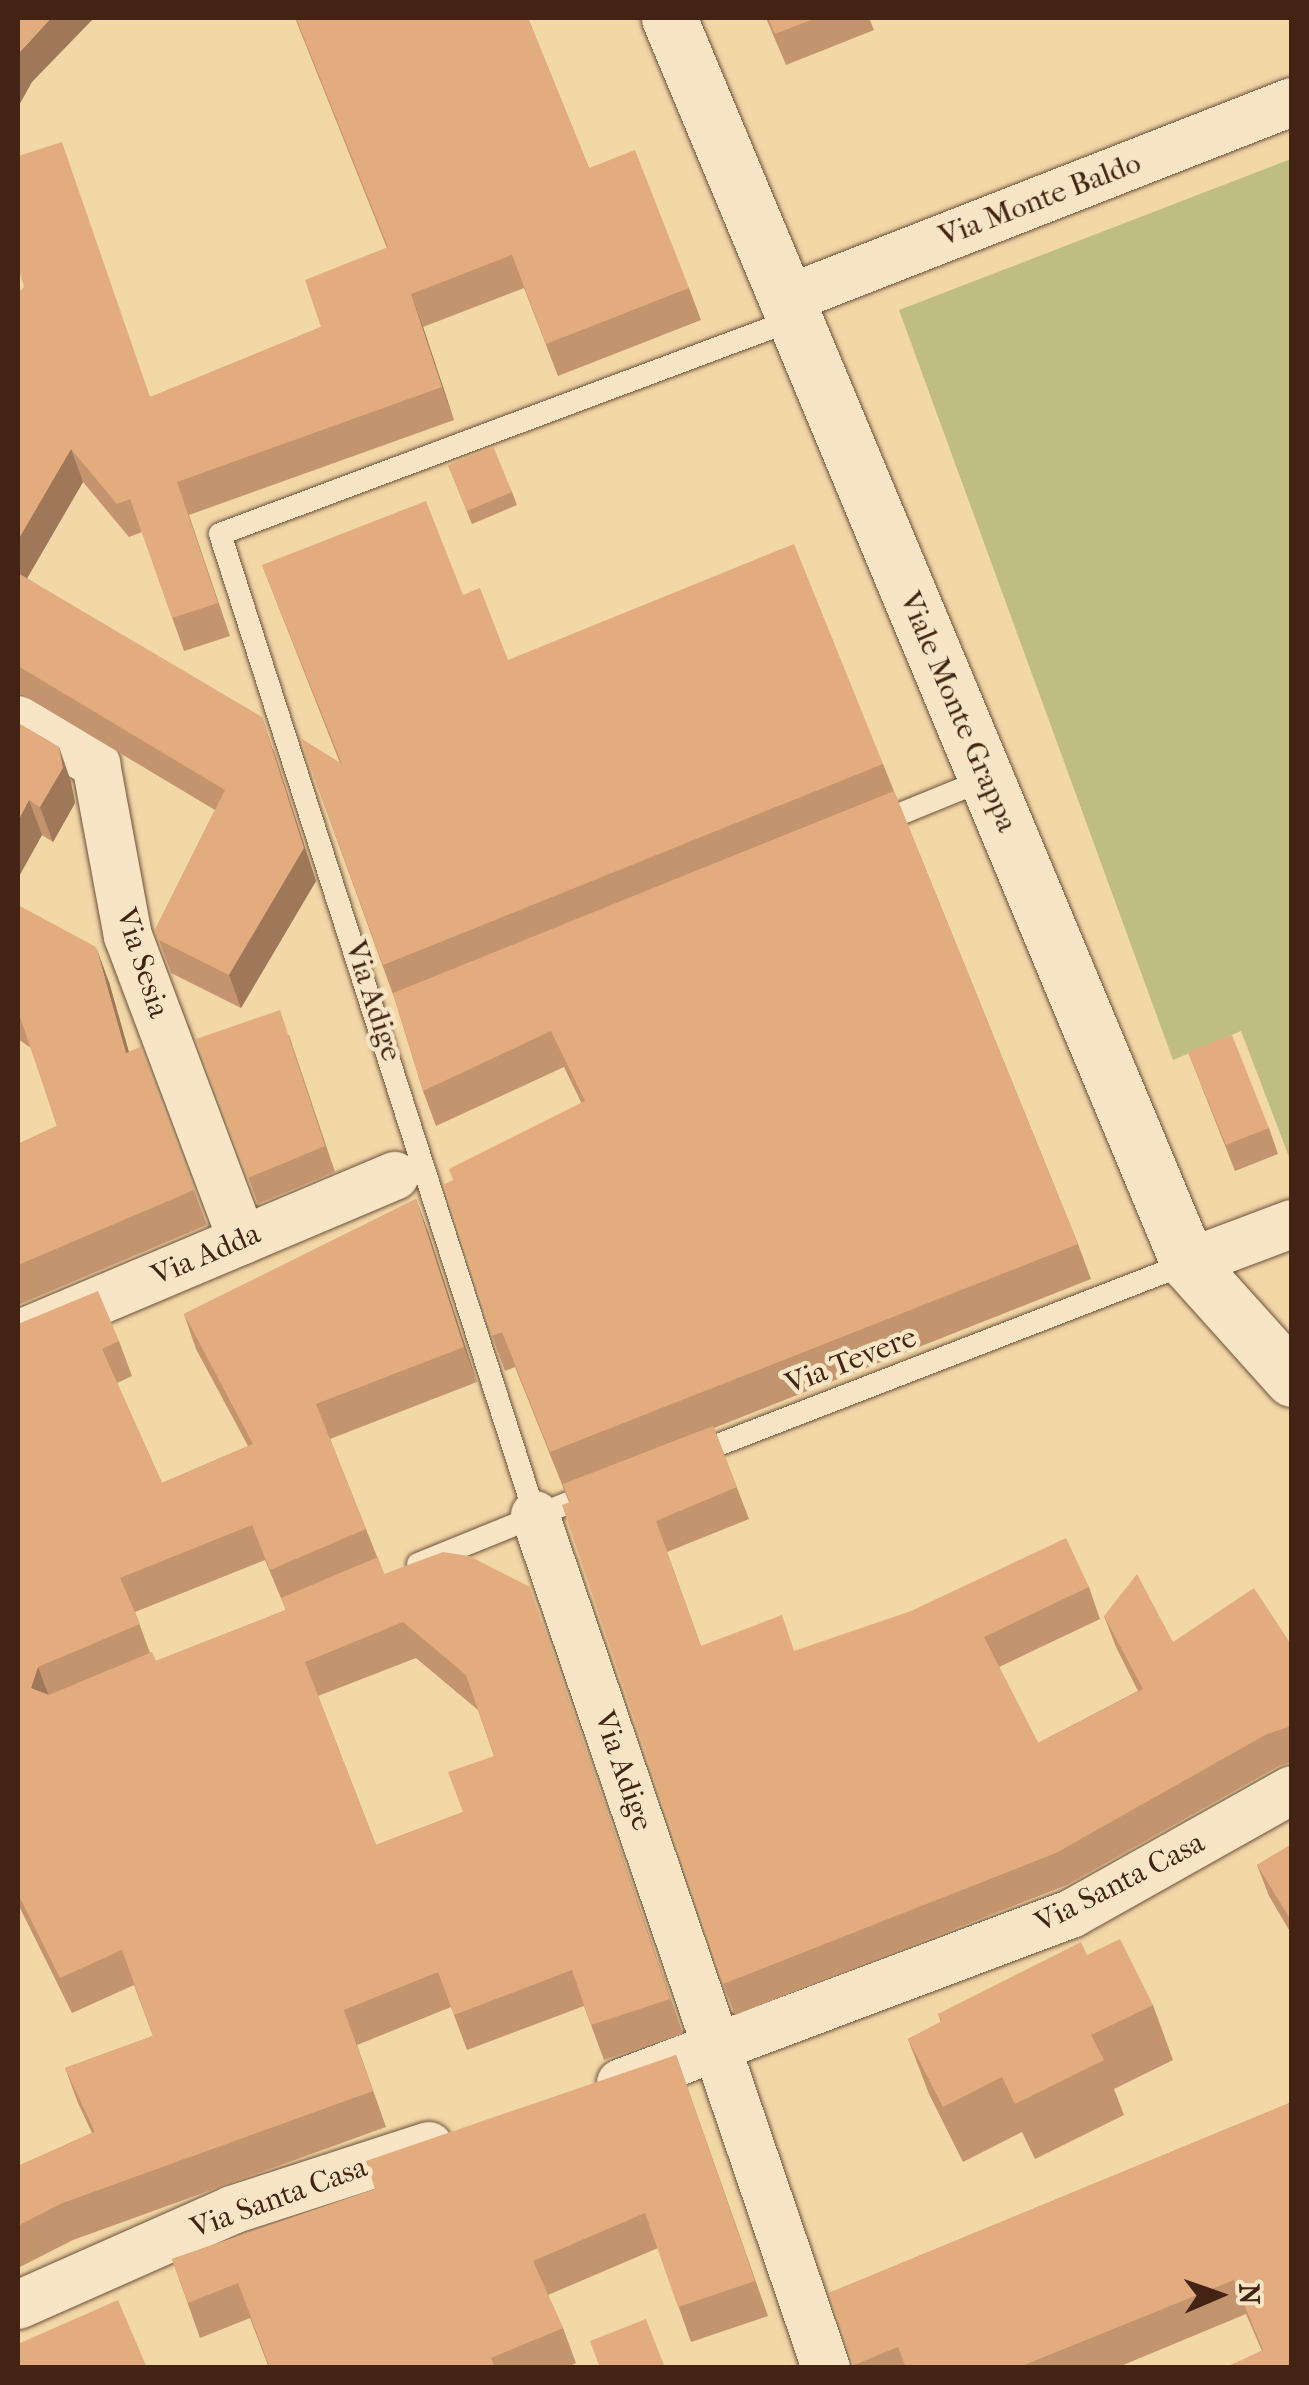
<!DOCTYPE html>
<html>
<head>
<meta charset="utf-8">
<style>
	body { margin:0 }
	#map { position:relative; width:1309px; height:2385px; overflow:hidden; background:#f2d7a7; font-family:"IM FELL French Canon",serif }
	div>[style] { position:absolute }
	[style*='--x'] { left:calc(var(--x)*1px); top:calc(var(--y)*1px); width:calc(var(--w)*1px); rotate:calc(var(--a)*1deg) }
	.green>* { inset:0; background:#c0bd83 }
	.roads { filter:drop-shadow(0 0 2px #6f5039) drop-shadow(0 0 2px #6f5039) }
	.service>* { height:22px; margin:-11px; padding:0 11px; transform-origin:11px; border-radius:11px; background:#f7e5c6 }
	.minor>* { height:48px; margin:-24px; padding:0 24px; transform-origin:24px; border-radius:24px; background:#f7e5c6 }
	.tertiary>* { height:55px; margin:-27.5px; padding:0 27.5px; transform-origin:27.5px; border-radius:27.5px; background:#f7e5c6 }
	.wall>* { inset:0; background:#c3946d }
	.shaded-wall>* { inset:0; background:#9f7859 }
	.building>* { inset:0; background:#e3ac7f }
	span { translate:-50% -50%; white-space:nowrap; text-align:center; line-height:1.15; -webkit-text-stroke:9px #f7e5c6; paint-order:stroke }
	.street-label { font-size:30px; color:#432314 }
	.frame { position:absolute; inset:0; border:20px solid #432314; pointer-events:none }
	.north { position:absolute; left:1169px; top:2245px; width:100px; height:100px; -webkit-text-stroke:8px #f7e5c6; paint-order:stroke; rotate:88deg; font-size:28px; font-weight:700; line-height:40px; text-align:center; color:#432314 }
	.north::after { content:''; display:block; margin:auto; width:35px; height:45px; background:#432314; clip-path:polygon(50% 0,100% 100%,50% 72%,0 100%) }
</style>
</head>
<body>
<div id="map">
	<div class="green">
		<div style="clip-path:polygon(1291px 159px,1291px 1162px,1241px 1031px,1173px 1060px,899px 310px)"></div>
	</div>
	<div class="roads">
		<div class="service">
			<div style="--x:878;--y:823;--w:117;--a:-22.2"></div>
			<div style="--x:692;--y:1455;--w:532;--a:-21.16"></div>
			<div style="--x:535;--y:1515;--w:1030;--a:-107.8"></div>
			<div style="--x:220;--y:534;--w:614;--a:-20.5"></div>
			<div style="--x:418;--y:1564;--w:183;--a:-22.1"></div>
		</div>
		<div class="minor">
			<div style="--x:788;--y:299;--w:541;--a:-21.35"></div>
			<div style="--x:18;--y:720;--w:90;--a:29.4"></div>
			<div style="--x:96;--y:764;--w:175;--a:79.5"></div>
			<div style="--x:128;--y:936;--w:325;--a:69.4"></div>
			<div style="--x:1188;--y:1263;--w:111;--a:-20.6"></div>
			<div style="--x:18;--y:1335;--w:409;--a:-22.9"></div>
			<div style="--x:535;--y:1515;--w:901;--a:71.16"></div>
			<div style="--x:621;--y:2083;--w:481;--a:-20.6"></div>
			<div style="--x:1071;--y:1914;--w:253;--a:-29.3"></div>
			<div style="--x:18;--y:2305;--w:234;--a:-23.9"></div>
			<div style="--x:232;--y:2210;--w:207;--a:-18"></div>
		</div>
		<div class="tertiary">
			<div style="--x:669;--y:18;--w:1349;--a:67.37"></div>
			<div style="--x:1188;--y:1263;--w:156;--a:48.1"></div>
		</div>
	</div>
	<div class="wall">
		<div style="clip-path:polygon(295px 18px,528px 18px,589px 168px,689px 288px,701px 320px,558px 376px,524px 288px,423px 327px,454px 420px,189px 515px,230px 636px,184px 651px,142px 532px,129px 537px,83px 482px,27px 578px,274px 750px,316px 881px,241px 1008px,171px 973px,155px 930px,215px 810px,18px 692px,18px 293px,151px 397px,321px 327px,387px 248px)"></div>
		<div style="clip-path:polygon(766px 18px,869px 18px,874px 30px,786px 65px)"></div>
		<div style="clip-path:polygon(448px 465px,512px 492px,517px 505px,472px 524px)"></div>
		<div style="clip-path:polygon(262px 565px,463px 595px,508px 660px,883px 764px,1078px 1244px,1091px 1279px,714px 1428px,749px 1519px,667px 1552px,701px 1646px,795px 1651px,1089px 1587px,1100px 1619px,999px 1667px,1038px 1743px,1138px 1691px,1116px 1647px,1104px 1616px,1173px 1642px,1292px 1646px,1292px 1762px,1279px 1766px,1067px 1885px,735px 2015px,723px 1984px,569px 1502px,515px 1367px,505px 1371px,492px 1336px,581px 1102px,564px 1067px,436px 1126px,423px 1091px,395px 1000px,300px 738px,340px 763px)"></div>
		<div style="clip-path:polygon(18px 723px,59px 747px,71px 782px,75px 803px,53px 842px,42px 835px,18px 878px)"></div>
		<div style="clip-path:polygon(18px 905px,109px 982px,129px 1052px,141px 1047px,207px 1225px,18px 1305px,18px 1144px,57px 1126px,31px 1048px,18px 1039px)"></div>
		<div style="clip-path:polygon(289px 1035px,335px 1172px,258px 1204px,196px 1039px)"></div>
		<div style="clip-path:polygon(1188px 1052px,1269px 1128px,1278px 1154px,1235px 1171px)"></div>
		<div style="clip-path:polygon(evenodd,416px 1199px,477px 1382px,330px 1439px,384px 1574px,542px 1622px,683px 2034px,604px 2060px,584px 2006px,467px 2050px,451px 2007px,357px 2045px,386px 2127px,73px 2240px,18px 2268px,18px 2166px,92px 2133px,78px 2103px,65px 2068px,153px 2036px,134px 1985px,72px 2013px,18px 1904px,18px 1324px,119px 1341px,132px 1376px,117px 1383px,162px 1483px,248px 1446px,196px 1349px,184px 1314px,416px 1199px,265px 1560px,286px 1610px,156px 1661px,150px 1653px,135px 1612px,265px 1560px,416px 1199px,416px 1658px,478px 1710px,494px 1756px,463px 1812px,376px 1845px,318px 1696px,416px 1658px)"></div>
		<div style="clip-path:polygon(1292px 1844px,1292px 1935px,1269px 1896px,1257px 1865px)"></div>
		<div style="clip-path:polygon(1087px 1955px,1153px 2005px,1173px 2060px,1114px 2089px,1124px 2115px,1035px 2159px,1022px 2132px,963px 2162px,929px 2094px,908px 2039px,941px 2022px,938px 2014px)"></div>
		<div style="clip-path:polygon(676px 2055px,768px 2316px,691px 2342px,658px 2248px,548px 2295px,563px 2328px,576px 2363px,566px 2368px,269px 2368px,250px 2318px,200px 2338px,172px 2259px,375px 2189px)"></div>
		<div style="clip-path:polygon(1292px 2102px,1292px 2368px,1262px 2351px,1246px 2314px,1116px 2368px,855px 2368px,829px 2293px)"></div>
	</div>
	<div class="shaded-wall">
		<div style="clip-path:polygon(51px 18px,94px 18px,32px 82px,18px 107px,18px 54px)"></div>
		<div style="clip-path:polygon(411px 294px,423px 327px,454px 420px,442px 387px)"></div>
		<div style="clip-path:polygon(71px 449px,83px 482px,18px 594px,18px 540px)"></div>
		<div style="clip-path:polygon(262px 717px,316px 881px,241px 1008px,229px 975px)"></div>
		<div style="clip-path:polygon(59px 747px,71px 782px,75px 803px,53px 842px,40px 807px)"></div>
		<div style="clip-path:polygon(29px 800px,42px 835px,18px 878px,18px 821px)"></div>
		<div style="clip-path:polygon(96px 947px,109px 982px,139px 1088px,126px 1053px)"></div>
		<div style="clip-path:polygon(416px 1199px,429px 1234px,477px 1382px,464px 1347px)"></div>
		<div style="clip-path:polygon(38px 1667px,51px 1702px,31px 1688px)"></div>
	</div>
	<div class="building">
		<div style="clip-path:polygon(18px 18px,51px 18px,18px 54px)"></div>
		<div style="clip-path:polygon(296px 18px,528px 18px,589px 168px,635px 150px,689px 288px,546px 344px,512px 255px,411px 294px,442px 387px,177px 482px,218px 603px,172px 618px,130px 499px,117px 504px,71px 449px,18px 540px,18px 293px,24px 287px,18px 267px,18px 156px,62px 142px,150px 397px,321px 327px,305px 280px,388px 247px)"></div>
		<div style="clip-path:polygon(768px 18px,816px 18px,775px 34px)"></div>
		<div style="clip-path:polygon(493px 446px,512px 492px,467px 511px,448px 465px)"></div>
		<div style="clip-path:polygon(426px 501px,463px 595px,480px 588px,508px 660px,794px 544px,883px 764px,383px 965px,300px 738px,342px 764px,262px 565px)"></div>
		<div style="clip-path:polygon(18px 573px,262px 717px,304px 848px,229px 975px,159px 940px,155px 930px,225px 790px,18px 666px)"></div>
		<div style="clip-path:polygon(18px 723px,59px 747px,63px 768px,40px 807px,29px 800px,18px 821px)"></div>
		<div style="clip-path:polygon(894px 791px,1078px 1244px,550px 1452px,502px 1332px,492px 1336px,443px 1185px,453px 1180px,449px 1169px,585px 1101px,551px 1031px,423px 1091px,393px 993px)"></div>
		<div style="clip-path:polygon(18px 905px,96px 947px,126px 1053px,141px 1047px,194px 1190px,18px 1265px,18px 1144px,57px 1126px,19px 1014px,18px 1013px)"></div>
		<div style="clip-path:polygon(280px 1010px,325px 1146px,248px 1178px,196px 1039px)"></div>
		<div style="clip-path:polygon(1232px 1035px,1269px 1128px,1226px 1145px,1188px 1052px)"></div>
		<div style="clip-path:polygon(evenodd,416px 1199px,464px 1347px,316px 1404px,366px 1529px,270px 1570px,252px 1525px,120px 1578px,140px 1624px,38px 1667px,31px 1688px,49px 1695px,152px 1652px,156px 1661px,286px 1610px,281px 1598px,378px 1557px,384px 1574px,443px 1552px,469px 1556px,530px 1587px,670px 1999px,591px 2025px,572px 1970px,454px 2015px,438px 1972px,344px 2010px,373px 2091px,60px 2204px,18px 2226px,18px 2166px,95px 2132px,65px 2068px,153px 2036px,122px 1950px,60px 1978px,18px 1894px,18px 1324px,98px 1291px,119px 1341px,102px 1349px,162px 1483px,253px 1444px,184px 1314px,416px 1199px,403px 1622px,466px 1675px,494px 1756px,448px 1772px,463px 1812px,376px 1845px,305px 1662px,403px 1622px)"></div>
		<div style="clip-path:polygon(713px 1426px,737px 1487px,656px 1521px,701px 1646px,782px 1615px,794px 1651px,911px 1611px,1066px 1538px,1089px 1587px,984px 1637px,1038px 1743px,1143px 1689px,1104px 1616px,1137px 1574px,1173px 1642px,1254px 1588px,1292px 1646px,1292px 1726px,1267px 1734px,1056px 1853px,723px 1984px,562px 1505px,570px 1502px,563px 1484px)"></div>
		<div style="clip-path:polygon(1292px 1844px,1292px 1922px,1257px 1865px)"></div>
		<div style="clip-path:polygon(1120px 1939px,1153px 2005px,1091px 2035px,1104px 2060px,1015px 2104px,1002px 2077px,943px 2107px,908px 2039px,942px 2021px,938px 2014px,1081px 1942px,1087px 1955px)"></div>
		<div style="clip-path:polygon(676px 2055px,755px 2281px,678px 2307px,645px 2213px,533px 2261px,563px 2328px,491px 2358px,495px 2368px,270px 2368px,238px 2283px,188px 2303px,172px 2259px,375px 2189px,366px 2161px)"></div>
		<div style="clip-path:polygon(1292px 2102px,1292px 2368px,1224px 2368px,1263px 2350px,1234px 2280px,1017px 2368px,906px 2368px,898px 2347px,854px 2365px,829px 2293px)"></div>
		<div style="clip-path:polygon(118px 2300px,147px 2368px,18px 2368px,18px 2344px)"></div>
		<div style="clip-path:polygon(646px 2319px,665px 2368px,600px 2368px,590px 2341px)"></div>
	</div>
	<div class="street-label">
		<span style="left:1040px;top:200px;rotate:-21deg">Via Monte Baldo</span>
		<span style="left:958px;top:712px;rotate:67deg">Viale Monte Grappa</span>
		<span style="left:142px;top:963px;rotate:72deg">Via Sesia</span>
		<span style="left:373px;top:1001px;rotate:72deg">Via Adige</span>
		<span style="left:206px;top:1255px;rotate:-23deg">Via Adda</span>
		<span style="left:851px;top:1361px;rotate:-21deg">Via Tevere</span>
		<span style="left:623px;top:1771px;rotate:71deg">Via Adige</span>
		<span style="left:1120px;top:1883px;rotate:-27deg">Via Santa Casa</span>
		<span style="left:279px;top:2198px;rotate:-20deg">Via Santa Casa</span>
	</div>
	<div class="frame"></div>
	<div class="north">N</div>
</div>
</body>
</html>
